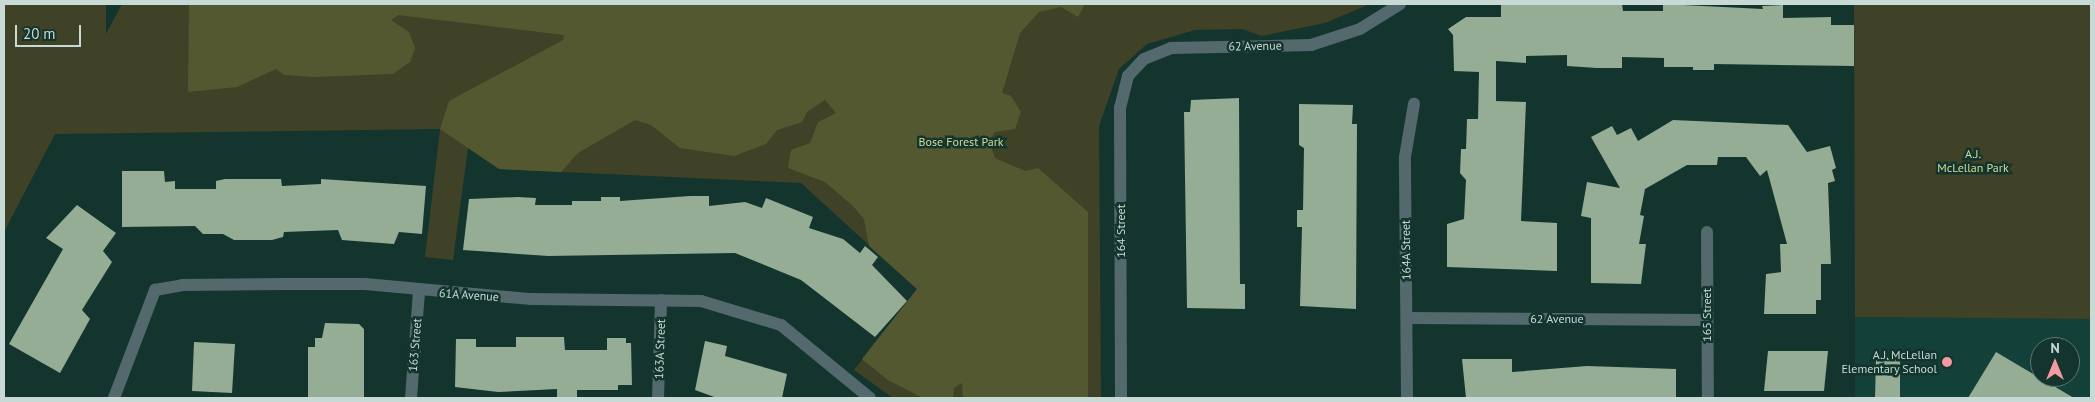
<!DOCTYPE html>
<html>
<head>
<meta charset="utf-8">
<style>
	body { margin:0 }
	#map { position:relative; width:2095px; height:402px; overflow:hidden; background:#13352e; font-family:"PT Sans",sans-serif }
	div>[style] { position:absolute }
	[style*='--x'] { left:calc(var(--x)*1px); top:calc(var(--y)*1px); width:calc(var(--w)*1px); rotate:calc(var(--a)*1deg) }
	.built>* { inset:0; background:#134038 }
	.green>* { inset:0; background:#3f4226 }
	.forest>* { inset:0; background:#545831 }
	.building>* { inset:0; background:#95ac95 }
	.minor>* { height:12px; margin:-6px; padding:0 6px; transform-origin:6px; border-radius:6px; background:#53696d }
	.dots>* { width:14px; height:14px; translate:-50% -50%; box-sizing:border-box; border:2px solid #13352e; border-radius:50% }
	span { translate:-50% -50%; white-space:nowrap; text-align:center; line-height:1.15; -webkit-text-stroke:5px #13352e; paint-order:stroke }
	.street-label { font-size:12px; color:#c8dad5 }
	.park-label { font-size:12px; color:#d2d995 }
	.poi-label { font-size:12px; color:#c8dad5 }
	.right { translate:-100% -50%; text-align:right }
	.frame { position:absolute; inset:0; border:5px solid #c8dad5; pointer-events:none }
	.north { position:absolute; left:2030px; top:337px; width:50px; height:50px; box-sizing:border-box; background:#13352e; border:1px solid #5b7771; border-radius:50%; rotate:0deg; font-size:14px; font-weight:700; line-height:20px; text-align:center; color:#c8dad5 }
	.north::after { content:''; display:block; margin:auto; width:18px; height:22px; background:#f49aa0; clip-path:polygon(50% 0,100% 100%,50% 72%,0 100%) }
	.scale { position:absolute; left:15px; top:25px; width:66px; height:22px; box-sizing:border-box; border:2px solid #c8dad5; border-top:0; padding-left:6px; font-size:15px; line-height:18px; white-space:nowrap; color:#c8dad5; -webkit-text-stroke:4px #13352e; paint-order:stroke }
</style>
</head>
<body>
<div id="map">
	<div class="built">
		<div style="clip-path:polygon(evenodd,1855px 317px,2091px 319px,2091px 398px,1855px 398px,1855px 317px,2040px 347px,2070px 347px,2070px 377px,2040px 377px,2040px 347px)"></div>
	</div>
	<div class="green">
		<div style="clip-path:polygon(4px 4px,106px 4px,106px 34px,122px 4px,1370px 4px,1325px 23px,1262px 36px,1242px 29px,1195px 30px,1147px 44px,1119px 69px,1099px 126px,1101px 398px,893px 398px,854px 370px,917px 289px,801px 183px,499px 169px,468px 148px,453px 260px,425px 257px,440px 129px,55px 134px,4px 232px)"></div>
		<div style="clip-path:polygon(1854px 4px,2091px 4px,2091px 319px,1855px 317px)"></div>
	</div>
	<div class="forest">
		<div style="clip-path:polygon(189px 4px,1085px 4px,1078px 17px,1061px 7px,1039px 12px,1020px 33px,1002px 93px,1011px 96px,1021px 112px,1015px 129px,995px 132px,989px 141px,995px 158px,1025px 171px,1038px 168px,1088px 212px,1088px 398px,963px 398px,962px 383px,954px 388px,953px 398px,923px 398px,888px 380px,862px 359px,917px 289px,869px 246px,864px 219px,853px 206px,825px 182px,788px 168px,791px 150px,810px 143px,818px 122px,836px 113px,825px 100px,807px 112px,802px 122px,777px 130px,766px 144px,734px 156px,680px 148px,651px 125px,635px 120px,578px 153px,561px 172px,499px 169px,440px 129px,449px 101px,563px 40px,564px 35px,398px 15px,391px 20px,409px 32px,415px 48px,410px 62px,393px 74px,313px 77px,284px 75px,276px 69px,237px 87px,188px 92px)"></div>
	</div>
	<div class="building">
		<div style="clip-path:polygon(1501px 4px,1622px 4px,1623px 11px,1663px 11px,1663px 4px,1763px 9px,1762px 6px,1783px 5px,1783px 18px,1831px 17px,1831px 25px,1854px 25px,1854px 66px,1714px 64px,1714px 70px,1693px 70px,1693px 67px,1664px 67px,1664px 58px,1622px 57px,1622px 68px,1597px 68px,1567px 66px,1567px 55px,1526px 56px,1526px 63px,1496px 61px,1496px 101px,1526px 102px,1521px 221px,1557px 223px,1557px 271px,1447px 267px,1447px 224px,1464px 219px,1466px 180px,1460px 173px,1461px 149px,1466px 149px,1467px 119px,1478px 119px,1479px 72px,1454px 71px,1453px 35px,1448px 29px,1466px 17px,1501px 17px)"></div>
		<div style="clip-path:polygon(1239px 98px,1240px 284px,1245px 284px,1245px 309px,1187px 308px,1184px 112px,1190px 112px,1191px 100px)"></div>
		<div style="clip-path:polygon(1299px 104px,1353px 105px,1352px 124px,1357px 124px,1356px 309px,1300px 306px,1302px 227px,1297px 227px,1297px 210px,1303px 210px,1304px 148px,1299px 145px)"></div>
		<div style="clip-path:polygon(1673px 120px,1788px 125px,1807px 152px,1830px 146px,1836px 168px,1832px 170px,1835px 181px,1828px 183px,1831px 264px,1821px 264px,1821px 300px,1816px 300px,1816px 314px,1764px 314px,1766px 274px,1781px 272px,1780px 244px,1787px 244px,1767px 170px,1760px 176px,1746px 157px,1718px 157px,1717px 165px,1687px 165px,1645px 189px,1640px 215px,1644px 216px,1639px 244px,1646px 244px,1641px 284px,1591px 283px,1591px 218px,1581px 216px,1587px 182px,1620px 188px,1591px 137px,1612px 126px,1617px 135px,1631px 128px,1638px 141px)"></div>
		<div style="clip-path:polygon(122px 171px,164px 171px,165px 182px,175px 181px,175px 189px,216px 189px,216px 181px,225px 179px,281px 179px,282px 186px,321px 184px,321px 179px,426px 186px,422px 234px,399px 232px,394px 244px,342px 240px,338px 230px,284px 232px,283px 237px,272px 240px,234px 240px,223px 234px,203px 234px,195px 226px,122px 227px)"></div>
		<div style="clip-path:polygon(690px 196px,709px 196px,709px 206px,745px 202px,762px 208px,766px 198px,813px 217px,809px 228px,843px 239px,860px 253px,865px 246px,878px 257px,872px 265px,907px 301px,875px 337px,801px 280px,735px 253px,548px 256px,463px 250px,469px 199px,518px 197px,536px 198px,535px 205px,572px 205px,572px 201px,601px 201px,601px 197px,620px 197px,620px 201px)"></div>
		<div style="clip-path:polygon(77px 205px,116px 233px,103px 251px,112px 262px,82px 310px,90px 319px,60px 373px,9px 344px,63px 249px,46px 238px)"></div>
		<div style="clip-path:polygon(325px 323px,359px 324px,364px 329px,364px 398px,308px 398px,308px 347px,315px 347px,315px 338px,322px 338px)"></div>
		<div style="clip-path:polygon(516px 337px,564px 337px,565px 350px,607px 350px,607px 338px,626px 338px,626px 343px,631px 343px,632px 385px,618px 385px,618px 390px,577px 390px,577px 398px,557px 398px,557px 389px,498px 392px,455px 387px,456px 339px,476px 339px,476px 347px,516px 347px)"></div>
		<div style="clip-path:polygon(705px 341px,727px 346px,725px 356px,787px 374px,782px 398px,717px 398px,695px 390px)"></div>
		<div style="clip-path:polygon(194px 342px,235px 344px,232px 393px,192px 391px)"></div>
		<div style="clip-path:polygon(1768px 351px,1828px 351px,1824px 391px,1764px 391px)"></div>
		<div style="clip-path:polygon(1996px 352px,2074px 398px,1968px 398px)"></div>
		<div style="clip-path:polygon(1462px 359px,1512px 359px,1512px 372px,1587px 366px,1676px 369px,1676px 398px,1466px 398px)"></div>
		<div style="clip-path:polygon(1876px 359px,1900px 359px,1900px 398px,1875px 398px)"></div>
	</div>
	<div class="minor">
		<div style="--x:1707;--y:232;--w:166;--a:89.7"></div>
		<div style="--x:1407;--y:318;--w:300;--a:0.4"></div>
		<div style="--x:114;--y:398;--w:116;--a:-69.2"></div>
		<div style="--x:155;--y:290;--w:27;--a:-10"></div>
		<div style="--x:182;--y:285;--w:103;--a:-0.6"></div>
		<div style="--x:285;--y:284;--w:80;--a:0"></div>
		<div style="--x:365;--y:284;--w:167;--a:5.2"></div>
		<div style="--x:531;--y:299;--w:170;--a:0.7"></div>
		<div style="--x:701;--y:301;--w:84;--a:16.7"></div>
		<div style="--x:781;--y:325;--w:115;--a:39.4"></div>
		<div style="--x:411;--y:398;--w:107;--a:-85.7"></div>
		<div style="--x:658;--y:398;--w:98;--a:-88.2"></div>
		<div style="--x:1121;--y:398;--w:290;--a:-90.2"></div>
		<div style="--x:1120;--y:108;--w:33;--a:-76"></div>
		<div style="--x:1128;--y:76;--w:23;--a:-47"></div>
		<div style="--x:1144;--y:59;--w:29;--a:-22"></div>
		<div style="--x:1171;--y:48;--w:140;--a:-1.2"></div>
		<div style="--x:1311;--y:45;--w:52;--a:-18.1"></div>
		<div style="--x:1360;--y:29;--w:47;--a:-32"></div>
		<div style="--x:1407;--y:398;--w:241;--a:-90.5"></div>
		<div style="--x:1405;--y:157;--w:54;--a:-80.4"></div>
	</div>
	<div class="dots">
		<div style="left:1947px;top:362px;background:#f49aa0"></div>
	</div>
	<div class="street-label">
		<span style="left:1255px;top:46px;rotate:-1deg">62 Avenue</span>
		<span style="left:1121px;top:231px;rotate:-90deg">164 Street</span>
		<span style="left:1406px;top:250px;rotate:-91deg">164A Street</span>
		<span style="left:469px;top:295px;rotate:4deg">61A Avenue</span>
		<span style="left:1707px;top:315px;rotate:-90deg">165 Street</span>
		<span style="left:1557px;top:319px">62 Avenue</span>
		<span style="left:415px;top:345px;rotate:-85deg">163 Street</span>
		<span style="left:660px;top:349px;rotate:-88deg">163A Street</span>
	</div>
	<div class="park-label">
		<span style="left:961px;top:142px">Bose Forest Park</span>
		<span style="left:1973px;top:161px">A.J.<br>McLellan Park</span>
	</div>
	<div class="poi-label">
		<span class="right" style="left:1937px;top:362px">A.J. McLellan<br>Elementary School</span>
	</div>
	<div class="frame"></div>
	<div class="north">N</div>
	<div class="scale">20 m</div>
</div>
</body>
</html>
